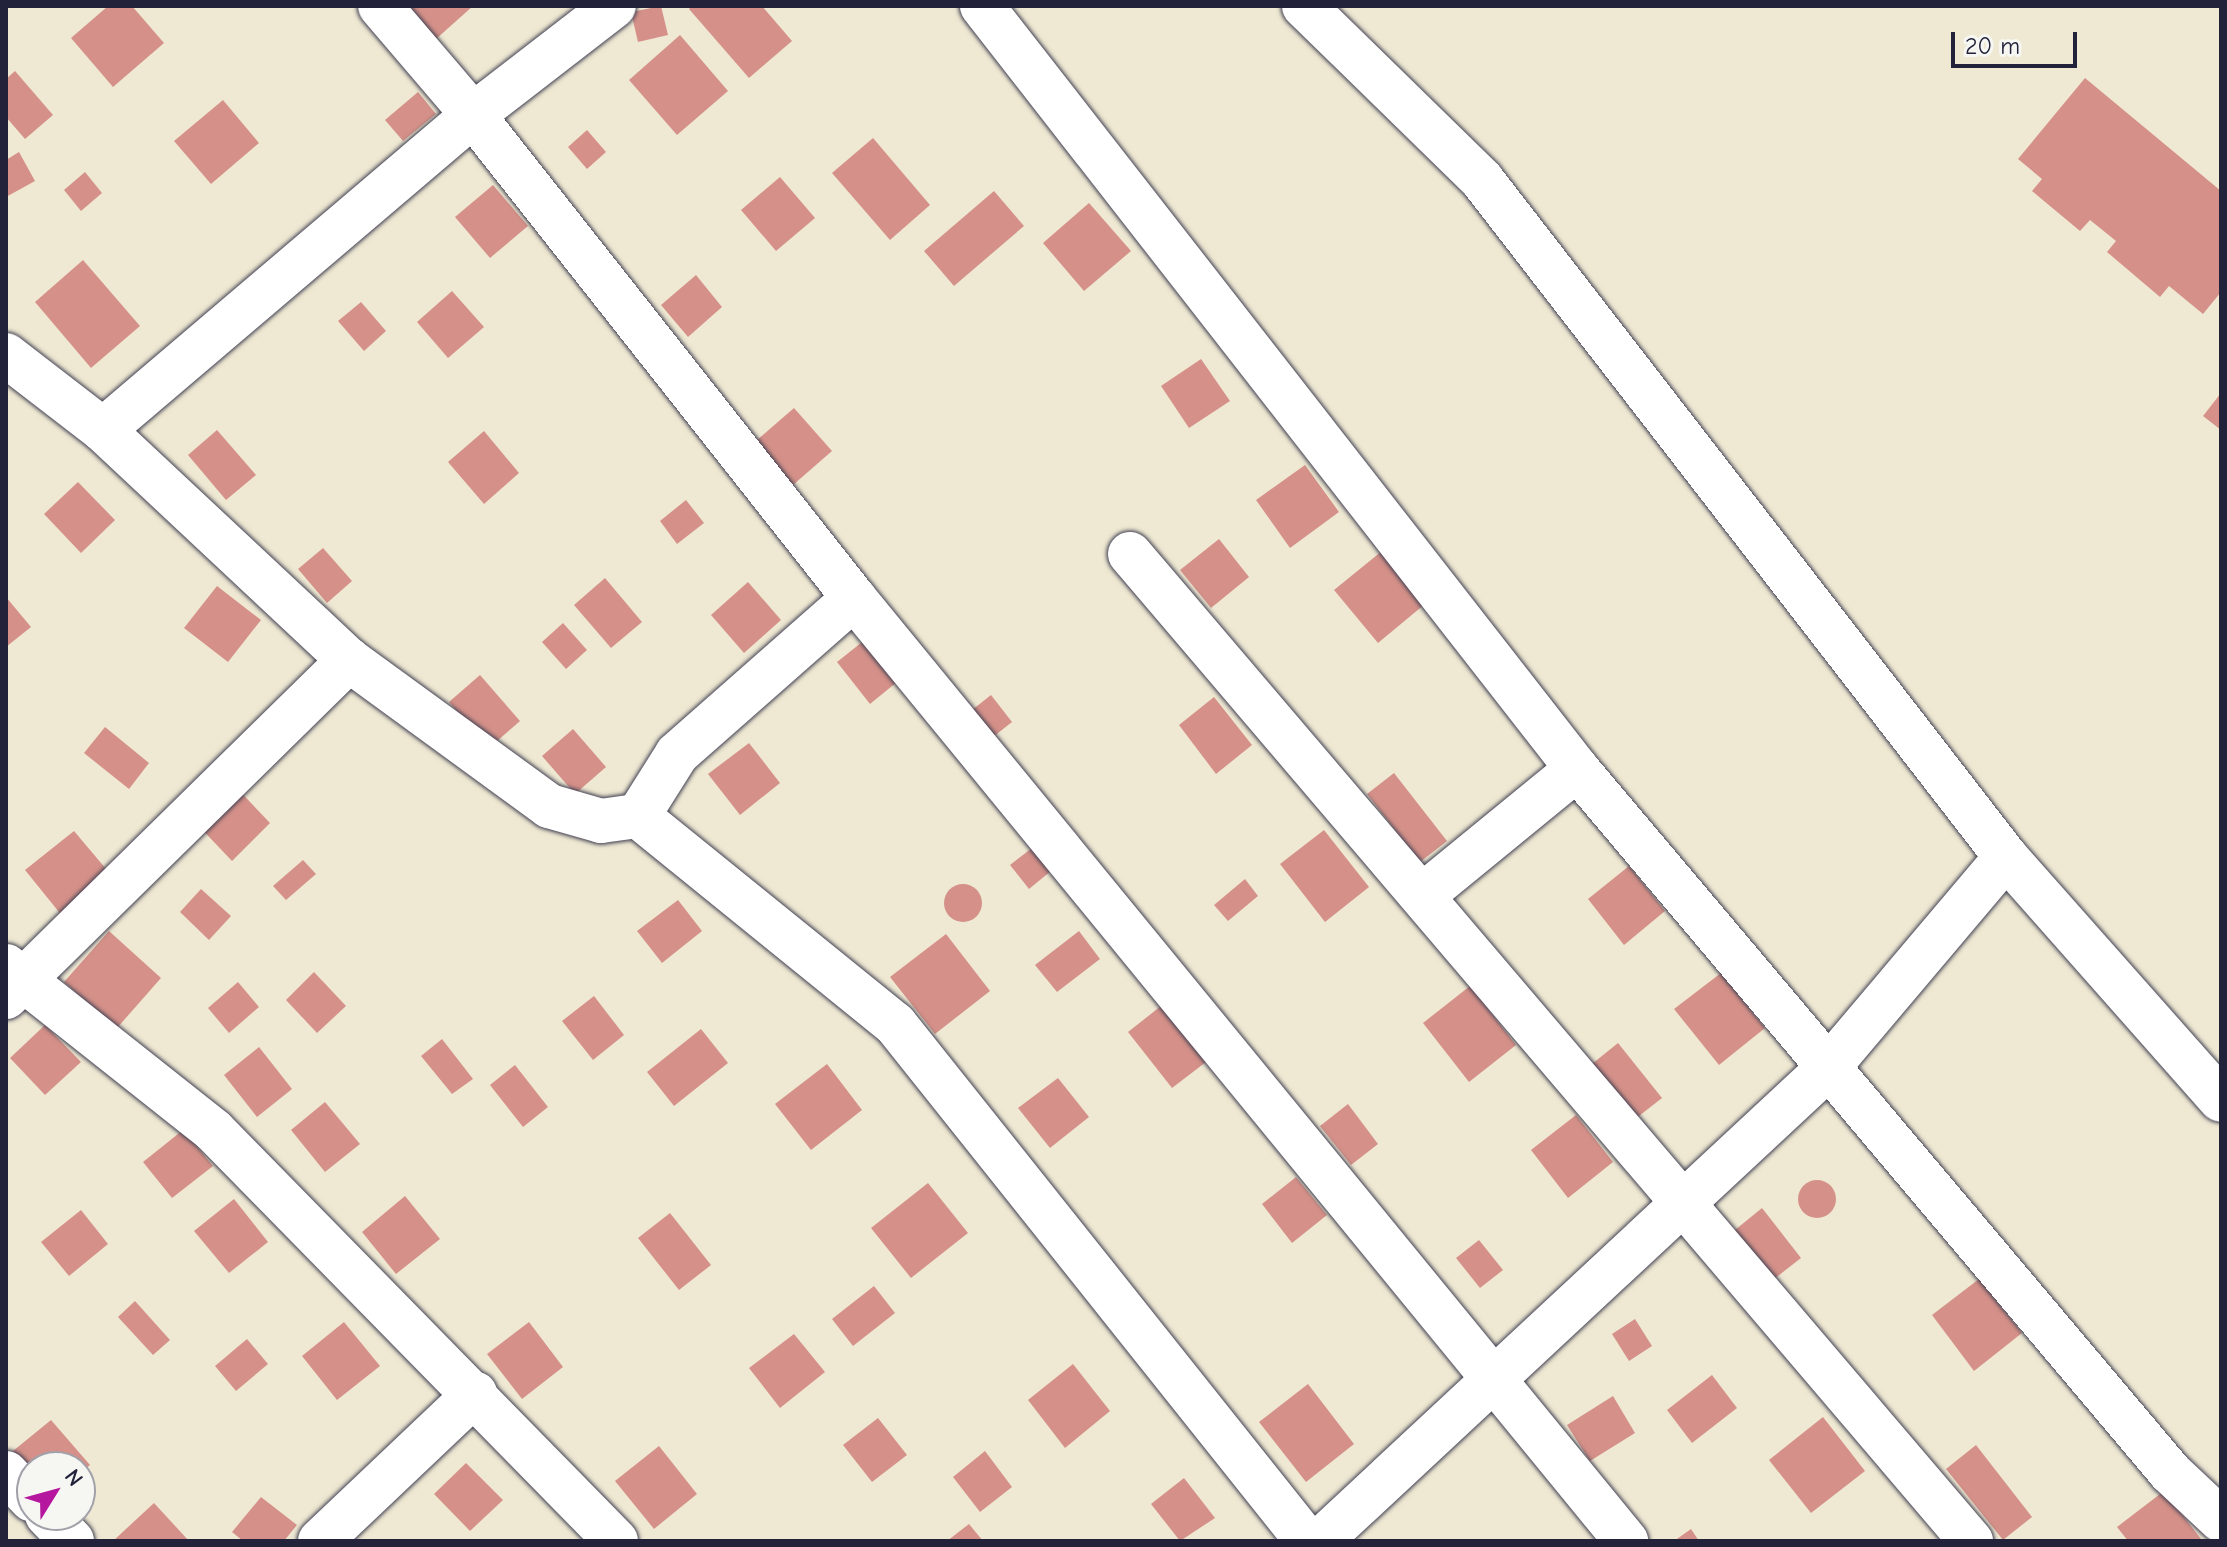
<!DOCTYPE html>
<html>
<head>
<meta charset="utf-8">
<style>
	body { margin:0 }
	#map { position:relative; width:2227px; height:1547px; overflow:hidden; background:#efe9d3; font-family:"Comic Neue",sans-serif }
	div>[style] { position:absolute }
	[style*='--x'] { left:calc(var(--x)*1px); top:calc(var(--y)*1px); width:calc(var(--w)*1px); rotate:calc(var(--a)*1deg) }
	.building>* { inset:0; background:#d59189 }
	.round { border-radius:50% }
	.roads { filter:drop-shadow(0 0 2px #414052) drop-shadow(0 0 2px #414052) }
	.minor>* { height:44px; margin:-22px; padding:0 22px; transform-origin:22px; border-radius:22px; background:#fff }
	span { translate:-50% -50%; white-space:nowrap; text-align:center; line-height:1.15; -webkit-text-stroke:6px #f6f6f2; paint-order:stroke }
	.frame { position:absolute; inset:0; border:8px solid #22223b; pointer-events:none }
	.north { position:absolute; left:16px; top:1451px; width:80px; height:80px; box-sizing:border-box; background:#f6f6f2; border:2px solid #a1a1a9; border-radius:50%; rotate:53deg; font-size:22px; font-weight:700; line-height:32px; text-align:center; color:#22223b }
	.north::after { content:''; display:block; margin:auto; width:28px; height:36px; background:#b5179e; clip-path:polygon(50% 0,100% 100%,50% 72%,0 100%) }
	.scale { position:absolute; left:1951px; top:32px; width:126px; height:36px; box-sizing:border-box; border:4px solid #22223b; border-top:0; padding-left:10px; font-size:24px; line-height:28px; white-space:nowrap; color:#22223b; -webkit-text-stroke:6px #f6f6f2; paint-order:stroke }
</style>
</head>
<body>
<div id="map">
	<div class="building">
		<div style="clip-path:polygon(108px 6px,132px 6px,164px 43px,113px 87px,71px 38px)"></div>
		<div style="clip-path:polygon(408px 6px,473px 6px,436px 39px)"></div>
		<div style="clip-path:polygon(661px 6px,668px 35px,638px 42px,631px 12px)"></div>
		<div style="clip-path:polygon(692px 6px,762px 6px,792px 41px,749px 78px,689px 9px)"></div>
		<div style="clip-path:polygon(680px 35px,728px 91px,677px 135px,629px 80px)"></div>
		<div style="clip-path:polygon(15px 71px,53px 115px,25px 139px,6px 117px,6px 79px)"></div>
		<div style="clip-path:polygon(2085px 78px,2221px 191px,2221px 292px,2203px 314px,2169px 286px,2160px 297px,2107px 252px,2116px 241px,2090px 220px,2080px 231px,2032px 191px,2042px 179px,2018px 159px)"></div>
		<div style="clip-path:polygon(418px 92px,436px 114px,403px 141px,385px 120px)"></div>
		<div style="clip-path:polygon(223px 100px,259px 143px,211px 184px,174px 141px)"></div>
		<div style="clip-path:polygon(587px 130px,606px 152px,587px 169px,568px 147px)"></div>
		<div style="clip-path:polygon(873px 138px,930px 205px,890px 240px,832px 173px)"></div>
		<div style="clip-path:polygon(19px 152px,35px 181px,6px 197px,6px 160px)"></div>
		<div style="clip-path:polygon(85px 172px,102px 193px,81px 211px,64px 190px)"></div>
		<div style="clip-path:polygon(780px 177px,815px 218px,776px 251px,741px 210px)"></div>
		<div style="clip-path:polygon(493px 185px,528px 226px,490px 258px,455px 217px)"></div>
		<div style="clip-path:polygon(994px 191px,1024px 226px,954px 286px,924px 251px)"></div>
		<div style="clip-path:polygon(1089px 203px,1131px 251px,1084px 291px,1043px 243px)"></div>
		<div style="clip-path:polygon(83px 260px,140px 326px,91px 368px,35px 302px)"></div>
		<div style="clip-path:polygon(696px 275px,722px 307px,688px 337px,661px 305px)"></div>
		<div style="clip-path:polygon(452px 291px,484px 327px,448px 358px,417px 322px)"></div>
		<div style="clip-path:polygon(361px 302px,386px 331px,364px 351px,338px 321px)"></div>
		<div style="clip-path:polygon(1201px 359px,1230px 401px,1189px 428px,1161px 386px)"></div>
		<div style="clip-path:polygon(2221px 393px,2221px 430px,2203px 416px)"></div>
		<div style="clip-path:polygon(794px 408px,832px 451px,793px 485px,756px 441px)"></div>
		<div style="clip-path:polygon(217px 430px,256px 475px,226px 500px,188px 455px)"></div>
		<div style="clip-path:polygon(484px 431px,519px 473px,484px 504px,448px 462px)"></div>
		<div style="clip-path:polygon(1305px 465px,1339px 512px,1290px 548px,1256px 500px)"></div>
		<div style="clip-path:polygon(78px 482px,115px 520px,81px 553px,44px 514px)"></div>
		<div style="clip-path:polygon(686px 500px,704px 523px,677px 544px,660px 521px)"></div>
		<div style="clip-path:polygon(1219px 539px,1249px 577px,1211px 608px,1180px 570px)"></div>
		<div style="clip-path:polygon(323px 548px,352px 581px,327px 603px,298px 569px)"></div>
		<div style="clip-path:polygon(1382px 551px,1425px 604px,1378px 643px,1334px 590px)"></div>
		<div style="clip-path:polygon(605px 578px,642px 622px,611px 648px,574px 605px)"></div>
		<div style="clip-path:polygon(748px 582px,781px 620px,744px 653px,711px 615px)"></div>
		<div style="clip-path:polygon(217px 586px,261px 620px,228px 662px,184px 628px)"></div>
		<div style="clip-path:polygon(6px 597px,31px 627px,6px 647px)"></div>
		<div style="clip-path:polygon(563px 623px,587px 650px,566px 669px,542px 642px)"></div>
		<div style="clip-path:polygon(876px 631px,908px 673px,870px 704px,837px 662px)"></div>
		<div style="clip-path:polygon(480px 675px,520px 721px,489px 748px,449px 702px)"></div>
		<div style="clip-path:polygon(991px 695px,1012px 722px,993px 737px,972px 710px)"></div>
		<div style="clip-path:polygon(1214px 697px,1252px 745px,1216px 774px,1179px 725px)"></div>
		<div style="clip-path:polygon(105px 727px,149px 763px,129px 789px,84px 753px)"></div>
		<div style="clip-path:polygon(573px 729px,606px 767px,575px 794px,542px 756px)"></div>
		<div style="clip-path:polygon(749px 743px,780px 783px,740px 815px,708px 774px)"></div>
		<div style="clip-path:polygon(1394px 773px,1447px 841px,1420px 862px,1367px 794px)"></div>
		<div style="clip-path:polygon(233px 784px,270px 823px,232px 861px,194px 821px)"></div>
		<div style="clip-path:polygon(1324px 830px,1369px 887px,1325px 922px,1280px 864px)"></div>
		<div style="clip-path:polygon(74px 831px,112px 876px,63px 917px,25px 870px)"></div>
		<div style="clip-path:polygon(1032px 848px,1051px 871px,1029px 889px,1010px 865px)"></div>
		<div style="clip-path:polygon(303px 860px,316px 874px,286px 900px,273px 886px)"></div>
		<div style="clip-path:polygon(1629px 866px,1665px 911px,1624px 945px,1588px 899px)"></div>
		<div style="clip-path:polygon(1245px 879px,1258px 896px,1228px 921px,1214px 905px)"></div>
		<div class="round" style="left:944px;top:884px;width:38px;height:38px"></div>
		<div style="clip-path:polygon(201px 889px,231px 916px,209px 940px,180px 912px)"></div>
		<div style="clip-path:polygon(678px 900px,702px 931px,662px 963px,637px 931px)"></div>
		<div style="clip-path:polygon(109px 931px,161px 978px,117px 1028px,64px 982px)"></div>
		<div style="clip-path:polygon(1079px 931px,1100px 959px,1057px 992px,1035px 965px)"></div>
		<div style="clip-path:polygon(946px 934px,990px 991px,935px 1034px,890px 977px)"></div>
		<div style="clip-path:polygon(314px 972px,346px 1006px,317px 1033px,286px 1000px)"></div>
		<div style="clip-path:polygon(1721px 973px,1765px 1028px,1719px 1065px,1674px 1009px)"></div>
		<div style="clip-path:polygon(238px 982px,259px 1007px,229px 1033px,208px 1008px)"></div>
		<div style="clip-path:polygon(1470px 986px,1516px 1045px,1469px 1082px,1423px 1023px)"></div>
		<div style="clip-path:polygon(594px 996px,624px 1035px,593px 1060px,562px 1021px)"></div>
		<div style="clip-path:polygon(1161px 1006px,1206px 1062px,1172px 1088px,1128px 1032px)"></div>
		<div style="clip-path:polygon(45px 1025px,81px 1062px,45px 1095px,10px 1058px)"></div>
		<div style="clip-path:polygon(701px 1029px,728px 1063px,674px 1106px,647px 1072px)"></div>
		<div style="clip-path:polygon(442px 1039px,473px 1079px,452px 1094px,421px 1056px)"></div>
		<div style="clip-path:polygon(1618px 1043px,1662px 1098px,1630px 1123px,1587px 1068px)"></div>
		<div style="clip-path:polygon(259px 1047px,292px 1089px,257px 1117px,224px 1075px)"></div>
		<div style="clip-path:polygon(827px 1064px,862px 1110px,811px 1150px,775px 1104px)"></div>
		<div style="clip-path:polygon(515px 1065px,548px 1107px,523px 1127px,490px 1085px)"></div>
		<div style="clip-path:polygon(1058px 1078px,1089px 1117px,1050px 1148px,1018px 1108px)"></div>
		<div style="clip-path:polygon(325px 1102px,360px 1144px,325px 1172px,291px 1130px)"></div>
		<div style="clip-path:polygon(1348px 1104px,1378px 1144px,1351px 1165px,1320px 1126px)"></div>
		<div style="clip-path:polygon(1576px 1115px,1613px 1162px,1568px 1198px,1531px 1150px)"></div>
		<div style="clip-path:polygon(183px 1130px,213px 1166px,172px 1198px,143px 1162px)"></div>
		<div style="clip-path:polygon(1296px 1177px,1327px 1215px,1292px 1243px,1262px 1204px)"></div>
		<div class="round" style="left:1798px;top:1180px;width:38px;height:38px"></div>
		<div style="clip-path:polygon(928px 1183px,968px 1233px,911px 1278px,871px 1228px)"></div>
		<div style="clip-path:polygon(405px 1196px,440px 1239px,396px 1274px,362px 1232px)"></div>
		<div style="clip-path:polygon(234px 1199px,268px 1242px,229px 1273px,194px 1231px)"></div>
		<div style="clip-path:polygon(1762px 1208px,1801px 1258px,1774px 1279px,1735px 1230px)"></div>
		<div style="clip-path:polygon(81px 1210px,108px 1244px,69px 1276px,41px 1242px)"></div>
		<div style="clip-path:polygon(670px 1213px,711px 1265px,679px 1290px,638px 1238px)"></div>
		<div style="clip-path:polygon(1479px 1240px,1503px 1270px,1480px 1288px,1456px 1258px)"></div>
		<div style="clip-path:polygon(1979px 1279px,2022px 1333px,1974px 1371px,1932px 1315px)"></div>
		<div style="clip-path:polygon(874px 1286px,895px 1313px,853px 1346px,832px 1319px)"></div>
		<div style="clip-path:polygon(135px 1301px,170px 1340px,153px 1355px,118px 1317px)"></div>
		<div style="clip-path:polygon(1635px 1319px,1652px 1346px,1629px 1361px,1612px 1334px)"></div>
		<div style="clip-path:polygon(344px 1322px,380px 1366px,337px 1400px,302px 1356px)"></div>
		<div style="clip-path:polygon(529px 1322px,563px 1367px,522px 1399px,487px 1354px)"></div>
		<div style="clip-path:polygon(794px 1334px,825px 1372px,780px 1408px,749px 1368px)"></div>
		<div style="clip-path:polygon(247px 1339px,268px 1364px,236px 1391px,215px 1366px)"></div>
		<div style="clip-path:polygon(1073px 1364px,1110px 1411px,1065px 1448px,1028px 1400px)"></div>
		<div style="clip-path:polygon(1712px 1375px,1737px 1408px,1692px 1443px,1667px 1410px)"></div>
		<div style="clip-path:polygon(1308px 1384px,1354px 1444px,1306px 1482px,1259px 1422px)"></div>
		<div style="clip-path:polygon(1613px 1396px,1635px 1433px,1590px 1461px,1567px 1425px)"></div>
		<div style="clip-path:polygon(1823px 1417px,1865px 1471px,1811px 1513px,1769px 1460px)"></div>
		<div style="clip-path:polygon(878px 1418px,907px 1455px,872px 1482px,843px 1445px)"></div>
		<div style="clip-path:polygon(51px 1420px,90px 1465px,80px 1473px,80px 1467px,32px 1467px,32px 1474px,13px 1451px)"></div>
		<div style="clip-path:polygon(1976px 1445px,2032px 1517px,2003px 1540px,1946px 1469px)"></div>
		<div style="clip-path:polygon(659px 1446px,697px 1494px,654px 1529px,615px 1481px)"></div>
		<div style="clip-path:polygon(985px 1451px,1012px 1487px,980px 1512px,953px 1477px)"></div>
		<div style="clip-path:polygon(466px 1463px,503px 1500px,470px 1531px,434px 1494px)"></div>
		<div style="clip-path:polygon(1184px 1478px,1215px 1518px,1180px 1541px,1151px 1504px)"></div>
		<div style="clip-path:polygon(2164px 1491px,2201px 1539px,2128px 1541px,2117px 1527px)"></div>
		<div style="clip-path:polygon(261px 1497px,297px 1525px,284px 1541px,243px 1541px,232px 1532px)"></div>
		<div style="clip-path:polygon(154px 1503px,189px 1541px,113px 1541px)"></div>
		<div style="clip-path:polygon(969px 1524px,983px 1541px,947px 1541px)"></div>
		<div style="clip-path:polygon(1691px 1529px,1699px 1541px,1674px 1541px)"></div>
	</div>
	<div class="roads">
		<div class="minor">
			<div style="--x:380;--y:6;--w:143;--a:49.5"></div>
			<div style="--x:473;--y:115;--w:615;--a:51.73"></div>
			<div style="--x:854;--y:598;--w:1219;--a:50.69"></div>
			<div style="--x:982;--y:6;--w:968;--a:52.05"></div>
			<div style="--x:1577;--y:769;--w:920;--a:49.85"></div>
			<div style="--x:2170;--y:1472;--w:70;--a:43.3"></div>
			<div style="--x:1304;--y:6;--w:249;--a:44.3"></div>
			<div style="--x:1482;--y:180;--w:856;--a:52.26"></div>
			<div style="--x:2006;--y:857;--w:324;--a:48.5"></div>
			<div style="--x:6;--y:355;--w:123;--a:37.7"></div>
			<div style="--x:103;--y:430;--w:337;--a:43.1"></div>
			<div style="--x:349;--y:660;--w:248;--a:36.1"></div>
			<div style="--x:549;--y:806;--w:54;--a:16.1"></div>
			<div style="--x:601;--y:821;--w:37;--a:-8"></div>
			<div style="--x:638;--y:816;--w:331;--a:39"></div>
			<div style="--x:895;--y:1024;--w:661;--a:51.45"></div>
			<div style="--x:103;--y:430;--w:486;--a:-40.4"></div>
			<div style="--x:473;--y:115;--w:178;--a:-37.7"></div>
			<div style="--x:1130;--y:554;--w:1297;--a:49.57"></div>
			<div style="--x:638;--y:816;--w:73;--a:-57.8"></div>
			<div style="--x:677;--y:754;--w:236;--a:-41.4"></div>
			<div style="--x:1423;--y:895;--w:199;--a:-39.3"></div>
			<div style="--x:6;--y:966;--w:265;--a:38.4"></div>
			<div style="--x:214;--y:1131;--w:574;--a:45.56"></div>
			<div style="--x:6;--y:997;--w:481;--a:-44.5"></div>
			<div style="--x:6;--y:1473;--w:37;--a:46"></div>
			<div style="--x:47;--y:1515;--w:36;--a:46"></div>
			<div style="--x:320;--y:1541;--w:214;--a:-43.5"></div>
			<div style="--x:1320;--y:1541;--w:691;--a:-42.95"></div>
			<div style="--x:1826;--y:1070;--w:279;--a:-49.8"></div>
		</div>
	</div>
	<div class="frame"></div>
	<div class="north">N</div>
	<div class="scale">20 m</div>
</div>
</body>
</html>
